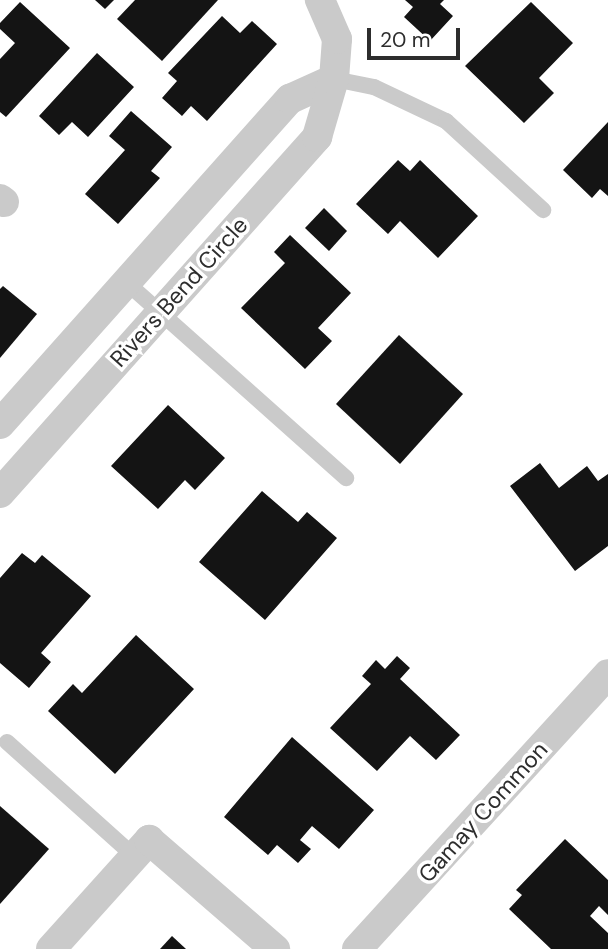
<!DOCTYPE html>
<html>
<head>
<meta charset="utf-8">
<style>
	body { margin:0 }
	#map { position:relative; width:608px; height:949px; overflow:hidden; background:#fff; font-family:"DM Sans",sans-serif }
	div>[style] { position:absolute }
	[style*='--x'] { left:calc(var(--x)*1px); top:calc(var(--y)*1px); width:calc(var(--w)*1px); rotate:calc(var(--a)*1deg) }
	.building>* { inset:0; background:#141414 }
	.lane>* { height:16px; margin:-8px; padding:0 8px; transform-origin:8px; border-radius:8px; background:#cacaca }
	.street>* { height:30px; margin:-15px; padding:0 15px; transform-origin:15px; border-radius:15px; background:#cacaca }
	span { translate:-50% -50%; white-space:nowrap; text-align:center; line-height:1.15; -webkit-text-stroke:7px #fff; paint-order:stroke }
	.street-label { font-size:23px; color:#2d2d2d }
	.scale { position:absolute; left:367px; top:28px; width:93px; height:32px; box-sizing:border-box; border:4px solid #2d2d2d; border-top:0; padding-left:9px; font-size:21px; line-height:24px; white-space:nowrap; color:#2d2d2d; -webkit-text-stroke:5px #fff; paint-order:stroke }
</style>
</head>
<body>
<div id="map">
	<div class="building">
		<div style="clip-path:polygon(95px 0,114px 0,105px 9px)"></div>
		<div style="clip-path:polygon(135px 0,218px 0,162px 61px,117px 19px)"></div>
		<div style="clip-path:polygon(405px 0,444px 0,440px 4px,453px 16px,430px 41px,404px 17px,413px 7px)"></div>
		<div style="clip-path:polygon(20px 2px,70px 48px,6px 117px,0 112px,0 59px,15px 43px,0 29px,0 23px)"></div>
		<div style="clip-path:polygon(531px 2px,573px 43px,539px 78px,554px 93px,524px 123px,465px 66px)"></div>
		<div style="clip-path:polygon(222px 16px,240px 33px,252px 21px,277px 44px,207px 121px,191px 106px,182px 116px,162px 98px,177px 81px,168px 73px)"></div>
		<div style="clip-path:polygon(97px 53px,134px 87px,88px 137px,72px 122px,59px 135px,39px 116px)"></div>
		<div style="clip-path:polygon(131px 111px,172px 147px,151px 171px,160px 178px,118px 224px,85px 194px,125px 150px,109px 136px)"></div>
		<div style="clip-path:polygon(608px 122px,608px 196px,600px 189px,592px 198px,563px 170px)"></div>
		<div style="clip-path:polygon(398px 160px,410px 171px,420px 160px,478px 216px,438px 258px,400px 221px,388px 234px,356px 204px)"></div>
		<div style="clip-path:polygon(324px 208px,347px 231px,329px 251px,305px 228px)"></div>
		<div style="clip-path:polygon(290px 235px,351px 293px,318px 328px,332px 341px,305px 369px,241px 308px,285px 263px,274px 252px)"></div>
		<div style="clip-path:polygon(3px 286px,37px 314px,0 358px,0 289px)"></div>
		<div style="clip-path:polygon(399px 335px,463px 394px,400px 464px,336px 404px)"></div>
		<div style="clip-path:polygon(168px 405px,225px 458px,195px 490px,185px 480px,158px 509px,111px 466px)"></div>
		<div style="clip-path:polygon(540px 463px,559px 488px,587px 466px,598px 481px,608px 474px,608px 546px,575px 571px,510px 486px)"></div>
		<div style="clip-path:polygon(262px 491px,298px 522px,307px 512px,337px 538px,265px 620px,199px 562px)"></div>
		<div style="clip-path:polygon(22px 553px,35px 563px,42px 555px,91px 596px,41px 653px,51px 662px,29px 688px,0 663px,0 578px)"></div>
		<div style="clip-path:polygon(136px 635px,194px 689px,115px 774px,48px 711px,73px 684px,82px 693px)"></div>
		<div style="clip-path:polygon(397px 656px,410px 668px,400px 679px,460px 735px,436px 760px,410px 736px,377px 771px,330px 728px,371px 684px,362px 676px,376px 660px,385px 669px)"></div>
		<div style="clip-path:polygon(292px 737px,374px 810px,339px 849px,312px 826px,300px 840px,311px 849px,298px 863px,277px 845px,268px 855px,224px 817px)"></div>
		<div style="clip-path:polygon(0 806px,49px 849px,0 904px)"></div>
		<div style="clip-path:polygon(565px 839px,608px 880px,608px 915px,599px 906px,590px 916px,608px 933px,608px 949px,551px 949px,509px 909px,522px 895px,516px 890px)"></div>
		<div style="clip-path:polygon(172px 936px,186px 949px,160px 949px)"></div>
	</div>
	<div class="lane">
		<div style="--x:334;--y:79;--w:41;--a:11.3"></div>
		<div style="--x:374;--y:87;--w:80;--a:25.3"></div>
		<div style="--x:446;--y:121;--w:132;--a:42.5"></div>
		<div style="--x:126;--y:282;--w:295;--a:41.7"></div>
		<div style="--x:7;--y:742;--w:171;--a:41.9"></div>
	</div>
	<div class="street">
		<div style="--x:0;--y:199;--w:5;--a:37"></div>
		<div style="--x:0;--y:424;--w:436;--a:-48.3"></div>
		<div style="--x:290;--y:99;--w:48;--a:-24.4"></div>
		<div style="--x:0;--y:493;--w:477;--a:-48.3"></div>
		<div style="--x:317;--y:137;--w:60;--a:-73.7"></div>
		<div style="--x:334;--y:79;--w:40;--a:-85.7"></div>
		<div style="--x:337;--y:39;--w:43;--a:-113.6"></div>
		<div style="--x:51;--y:949;--w:147;--a:-48"></div>
		<div style="--x:149;--y:840;--w:167;--a:40.9"></div>
		<div style="--x:357;--y:949;--w:372;--a:-47.6"></div>
	</div>
	<div class="street-label">
		<span style="left:179px;top:292px;rotate:-48deg">Rivers Bend Circle</span>
		<span style="left:483px;top:812px;rotate:-48deg">Gamay Common</span>
	</div>
	<div class="scale">20 m</div>
</div>
</body>
</html>
